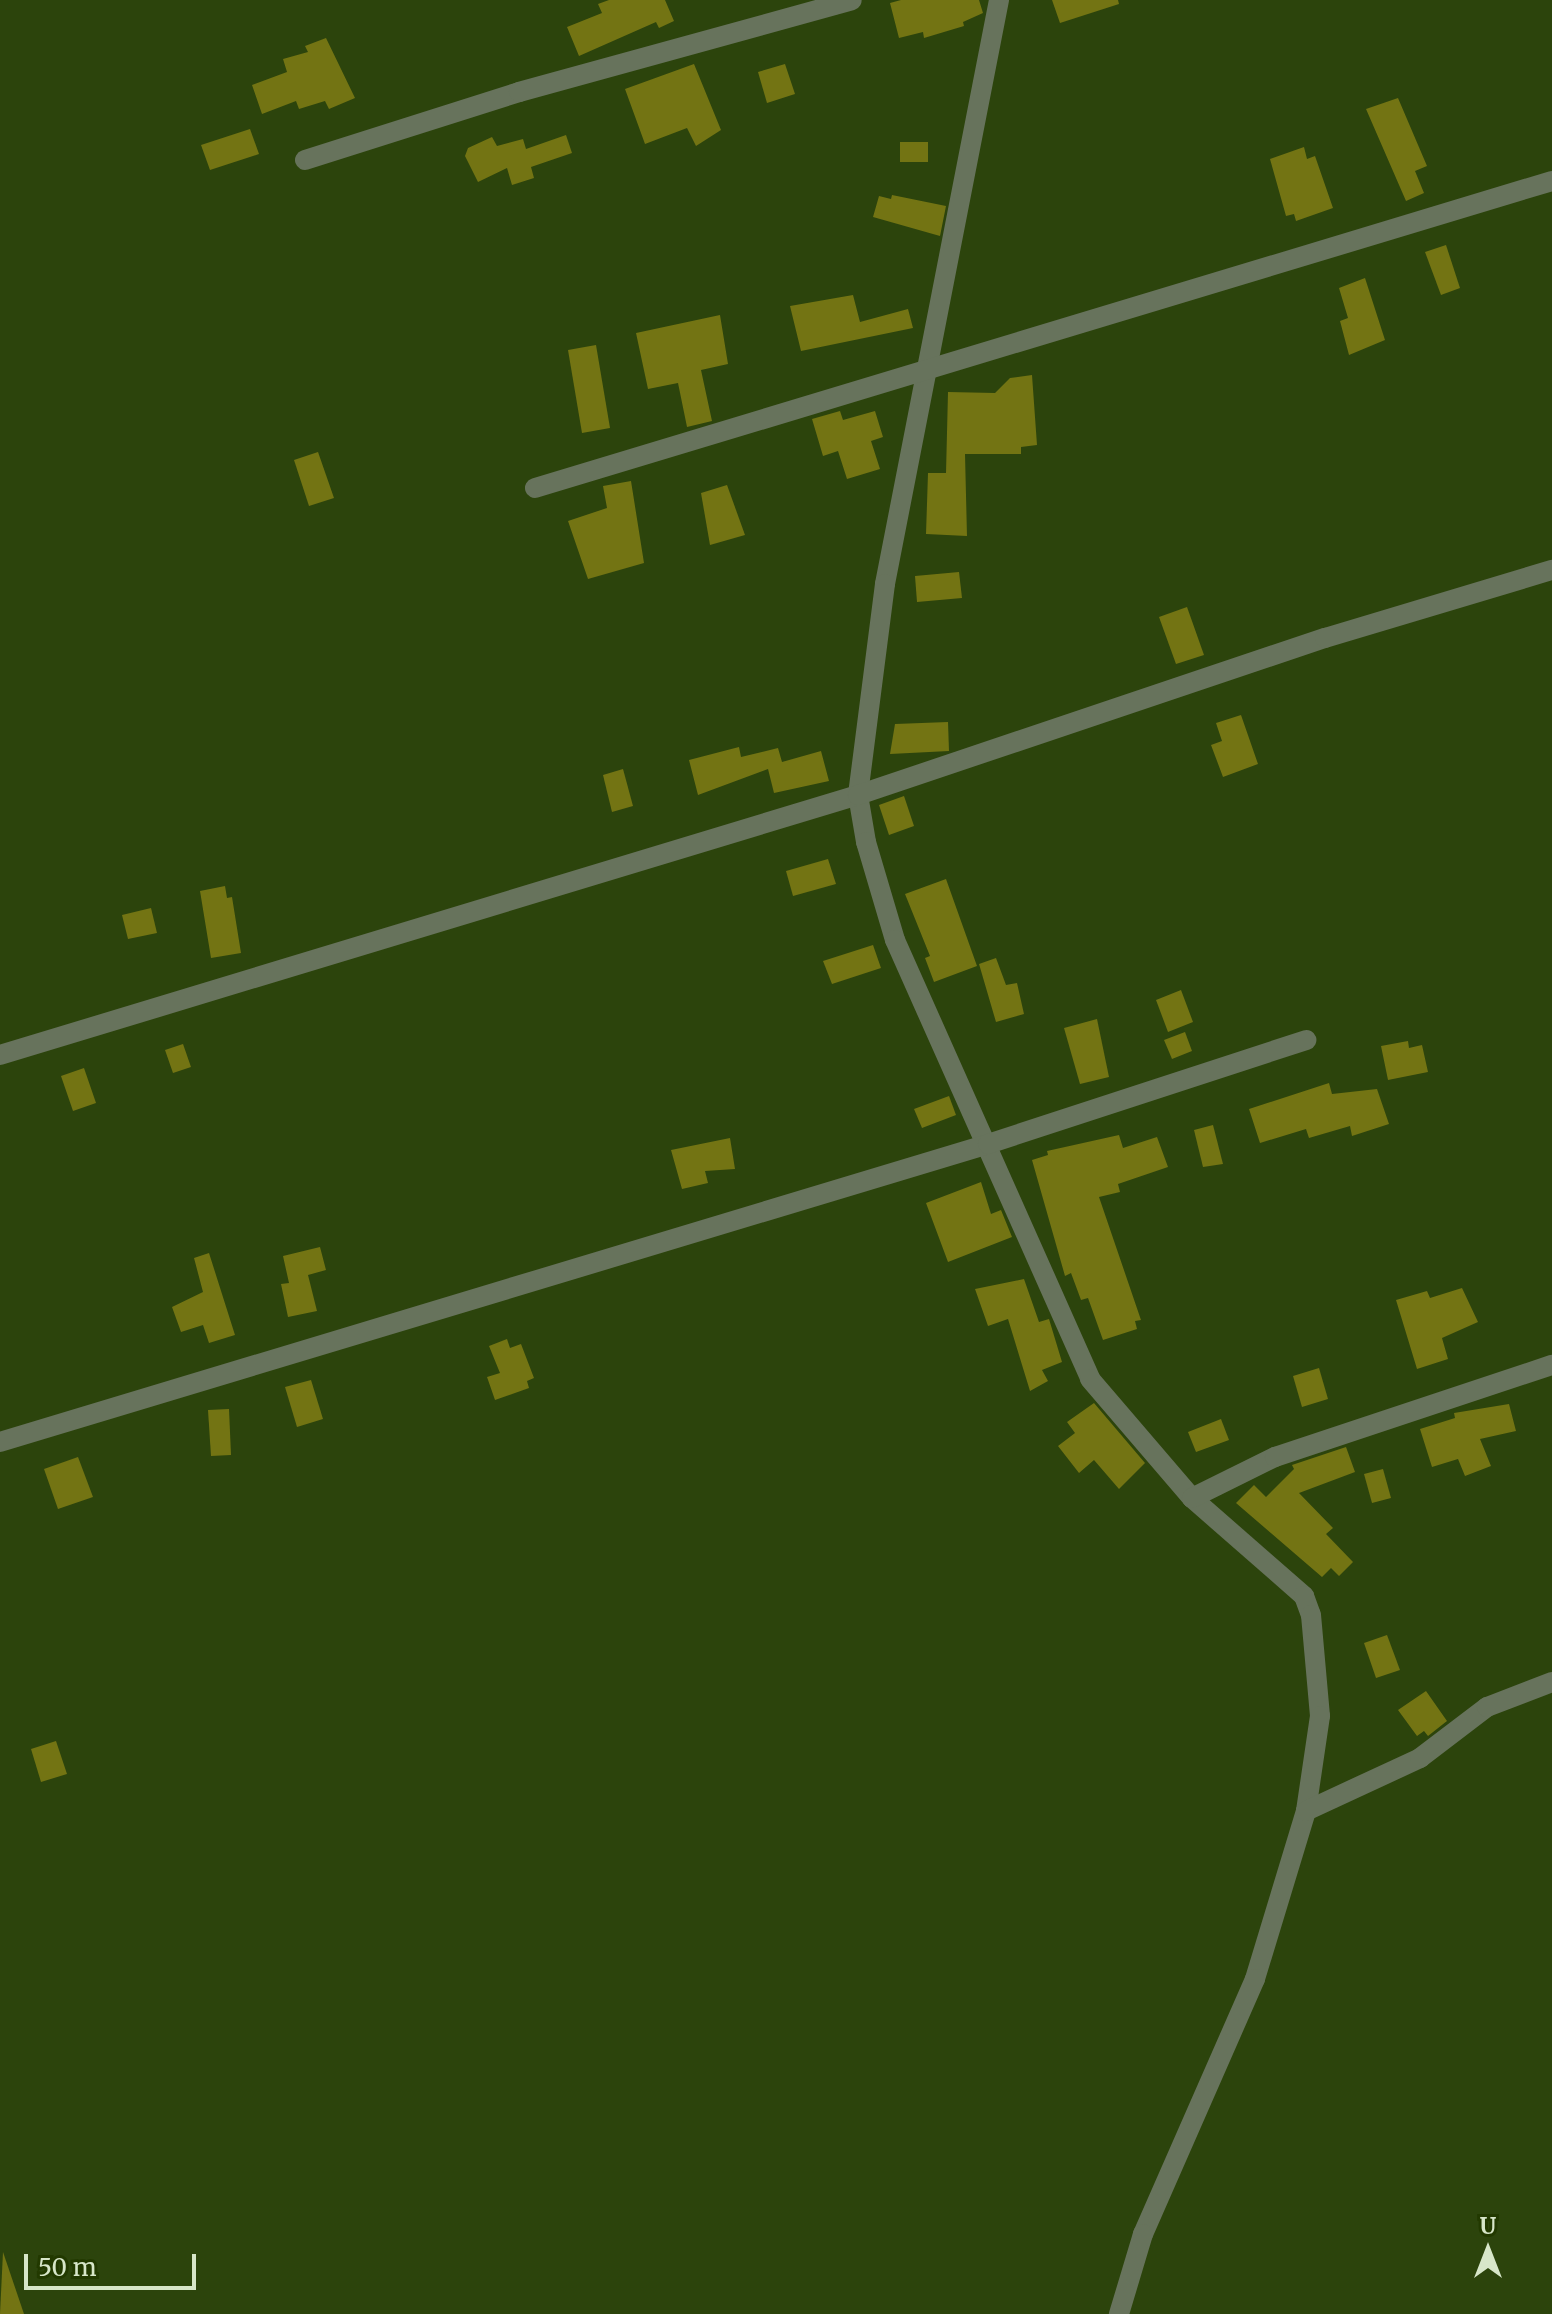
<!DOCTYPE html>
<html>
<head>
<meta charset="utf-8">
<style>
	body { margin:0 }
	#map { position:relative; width:1552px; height:2314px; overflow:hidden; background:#2c440c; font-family:Merriweather,serif }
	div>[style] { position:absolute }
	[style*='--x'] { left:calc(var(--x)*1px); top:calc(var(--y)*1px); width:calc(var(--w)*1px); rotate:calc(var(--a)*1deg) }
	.building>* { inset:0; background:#737413 }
	.minor>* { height:20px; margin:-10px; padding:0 10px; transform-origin:10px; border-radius:10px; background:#67735c }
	span { translate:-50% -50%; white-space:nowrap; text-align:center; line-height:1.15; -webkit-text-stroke:6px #223900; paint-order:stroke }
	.north { position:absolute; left:1448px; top:2210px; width:80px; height:80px; -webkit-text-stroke:6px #223900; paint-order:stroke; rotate:0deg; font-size:22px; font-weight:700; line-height:32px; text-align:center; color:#d7e6c9 }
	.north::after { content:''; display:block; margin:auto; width:28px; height:36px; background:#d7e6c9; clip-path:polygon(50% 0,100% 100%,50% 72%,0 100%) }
	.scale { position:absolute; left:24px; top:2254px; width:172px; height:36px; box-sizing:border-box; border:4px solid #d7e6c9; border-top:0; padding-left:10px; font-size:24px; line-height:28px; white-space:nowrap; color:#d7e6c9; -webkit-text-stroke:6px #223900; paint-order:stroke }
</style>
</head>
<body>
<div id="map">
	<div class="building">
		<div style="clip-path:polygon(609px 0,665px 0,674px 21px,659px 28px,656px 22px,579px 56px,567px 27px,602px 13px,598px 4px)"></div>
		<div style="clip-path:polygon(901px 0,979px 0,983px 13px,963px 22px,964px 26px,924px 38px,923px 32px,899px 38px,890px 3px)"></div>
		<div style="clip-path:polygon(1052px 0,1118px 0,1119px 4px,1060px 23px)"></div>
		<div style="clip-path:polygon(326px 38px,355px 98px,329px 109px,325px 101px,299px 109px,296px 101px,262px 114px,252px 85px,287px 72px,283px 59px,308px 52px,305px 46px)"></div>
		<div style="clip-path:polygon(694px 64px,721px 130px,696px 146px,687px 128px,645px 144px,625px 89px)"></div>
		<div style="clip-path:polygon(785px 64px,795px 94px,767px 103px,758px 72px)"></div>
		<div style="clip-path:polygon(1398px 98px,1427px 166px,1415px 171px,1424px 193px,1406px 201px,1366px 109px)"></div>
		<div style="clip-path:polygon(250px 129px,259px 154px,210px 170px,201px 145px)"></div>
		<div style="clip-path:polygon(566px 135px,572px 153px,531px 167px,534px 178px,512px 185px,507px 168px,478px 182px,465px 156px,468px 148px,492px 137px,497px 146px,523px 139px,526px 149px)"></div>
		<div style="clip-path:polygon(900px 142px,928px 142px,928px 162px,900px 162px)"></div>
		<div style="clip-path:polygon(1304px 147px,1307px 159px,1315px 156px,1333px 208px,1296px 221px,1294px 214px,1286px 216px,1270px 159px)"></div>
		<div style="clip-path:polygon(892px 195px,946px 206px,940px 236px,873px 217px,879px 196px,891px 199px)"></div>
		<div style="clip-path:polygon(1446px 245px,1460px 288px,1441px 295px,1425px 252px)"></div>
		<div style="clip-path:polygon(1365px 278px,1385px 340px,1349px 355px,1340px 321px,1348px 318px,1339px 288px)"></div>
		<div style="clip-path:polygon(853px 295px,860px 322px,908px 309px,913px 328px,801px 351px,790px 306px)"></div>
		<div style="clip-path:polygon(720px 315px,728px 364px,701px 370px,712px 421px,687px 427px,678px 383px,648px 389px,636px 333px)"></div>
		<div style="clip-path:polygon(596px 345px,610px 428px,582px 433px,568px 350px)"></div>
		<div style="clip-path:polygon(1032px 375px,1037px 445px,1021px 447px,1021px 454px,965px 454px,967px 536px,926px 534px,928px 473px,946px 473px,948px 392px,995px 393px,1010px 378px)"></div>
		<div style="clip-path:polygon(840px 411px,843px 420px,875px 411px,883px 437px,871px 441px,880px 469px,847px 479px,838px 451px,823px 456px,812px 419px)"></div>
		<div style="clip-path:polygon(318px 452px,334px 498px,309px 506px,294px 460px)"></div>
		<div style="clip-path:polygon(631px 481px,644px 563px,588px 579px,568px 521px,607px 508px,603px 486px)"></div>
		<div style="clip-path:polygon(727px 485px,745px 535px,710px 545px,701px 493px)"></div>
		<div style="clip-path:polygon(959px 572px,962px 598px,917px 602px,915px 576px)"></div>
		<div style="clip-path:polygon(1187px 607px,1204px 655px,1176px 664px,1159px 617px)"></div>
		<div style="clip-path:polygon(1241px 715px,1258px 764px,1223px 777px,1211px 745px,1222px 741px,1216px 723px)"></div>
		<div style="clip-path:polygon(948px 722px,949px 751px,890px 754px,895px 724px)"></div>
		<div style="clip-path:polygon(739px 747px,741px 757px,778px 748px,782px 762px,821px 751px,829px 781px,774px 793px,768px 769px,698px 795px,689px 760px)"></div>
		<div style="clip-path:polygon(623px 769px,633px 806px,612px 812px,603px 775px)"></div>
		<div style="clip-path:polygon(904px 796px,914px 826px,889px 835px,879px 805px)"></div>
		<div style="clip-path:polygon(828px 859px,836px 884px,793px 896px,786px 871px)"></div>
		<div style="clip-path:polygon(946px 879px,977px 966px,934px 982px,925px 958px,930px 956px,905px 894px)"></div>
		<div style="clip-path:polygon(225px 886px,227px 898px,232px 897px,241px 953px,211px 958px,200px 891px)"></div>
		<div style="clip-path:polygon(151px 908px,157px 933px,128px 939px,122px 915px)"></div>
		<div style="clip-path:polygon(873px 945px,881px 968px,832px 984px,823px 961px)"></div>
		<div style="clip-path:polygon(996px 958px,1006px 985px,1017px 983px,1024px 1014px,996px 1022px,979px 964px)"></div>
		<div style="clip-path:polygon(1181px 990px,1193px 1022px,1168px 1032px,1156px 1000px)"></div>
		<div style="clip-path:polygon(1097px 1019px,1109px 1077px,1080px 1084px,1064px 1028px)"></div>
		<div style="clip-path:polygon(1185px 1032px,1192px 1051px,1172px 1059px,1164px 1040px)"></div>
		<div style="clip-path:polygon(1408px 1041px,1409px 1048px,1422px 1045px,1428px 1072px,1388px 1080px,1381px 1046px)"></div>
		<div style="clip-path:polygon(183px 1044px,191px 1067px,173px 1073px,165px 1050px)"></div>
		<div style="clip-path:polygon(84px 1068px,96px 1103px,73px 1111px,61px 1076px)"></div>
		<div style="clip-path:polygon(1329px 1083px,1332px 1094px,1377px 1089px,1389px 1124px,1352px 1136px,1350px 1126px,1309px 1138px,1306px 1129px,1260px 1143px,1249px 1109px)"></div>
		<div style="clip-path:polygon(949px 1096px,956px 1115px,922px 1128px,914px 1109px)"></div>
		<div style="clip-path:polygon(1213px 1125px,1223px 1164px,1203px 1167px,1194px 1130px)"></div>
		<div style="clip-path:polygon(1119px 1135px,1123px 1148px,1157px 1137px,1168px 1167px,1118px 1184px,1120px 1192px,1099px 1197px,1141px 1320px,1135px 1321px,1137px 1329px,1103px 1340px,1088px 1298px,1081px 1300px,1071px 1273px,1065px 1276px,1032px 1160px,1048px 1155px,1047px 1151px)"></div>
		<div style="clip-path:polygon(730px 1138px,735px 1169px,705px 1171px,708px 1183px,682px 1189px,671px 1150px)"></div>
		<div style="clip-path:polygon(981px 1182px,991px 1214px,1001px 1210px,1012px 1237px,948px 1262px,926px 1203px)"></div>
		<div style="clip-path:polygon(320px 1247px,326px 1270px,308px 1275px,317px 1311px,288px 1317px,281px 1284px,289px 1283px,283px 1256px)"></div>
		<div style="clip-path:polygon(209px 1253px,235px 1335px,209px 1343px,203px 1325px,181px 1332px,172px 1307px,203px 1292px,194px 1258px)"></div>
		<div style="clip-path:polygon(1024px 1279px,1039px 1322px,1049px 1319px,1062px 1362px,1042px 1370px,1048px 1381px,1030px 1391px,1008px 1319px,988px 1326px,975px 1289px)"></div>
		<div style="clip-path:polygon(1462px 1288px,1478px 1322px,1442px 1338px,1448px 1359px,1417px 1369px,1396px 1300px,1427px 1291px,1430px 1298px)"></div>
		<div style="clip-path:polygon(507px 1339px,510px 1348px,521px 1344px,534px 1378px,527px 1381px,529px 1388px,495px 1400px,487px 1377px,500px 1373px,489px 1346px)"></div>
		<div style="clip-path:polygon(1319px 1368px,1328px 1399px,1302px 1407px,1293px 1376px)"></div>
		<div style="clip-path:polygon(311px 1380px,323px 1419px,297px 1427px,285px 1387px)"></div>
		<div style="clip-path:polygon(1094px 1403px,1145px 1463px,1119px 1489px,1094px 1460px,1079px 1473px,1058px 1446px,1075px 1433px,1067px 1422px)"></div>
		<div style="clip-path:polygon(1509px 1404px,1516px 1431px,1480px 1439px,1491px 1466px,1465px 1476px,1458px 1459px,1432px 1467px,1420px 1429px,1455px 1418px,1454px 1413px)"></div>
		<div style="clip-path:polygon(229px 1409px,231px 1455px,211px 1456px,208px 1410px)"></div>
		<div style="clip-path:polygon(1221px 1419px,1229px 1440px,1196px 1452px,1188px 1432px)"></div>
		<div style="clip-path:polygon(1346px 1447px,1355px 1472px,1299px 1493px,1333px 1528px,1326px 1534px,1353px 1562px,1339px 1576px,1331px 1568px,1322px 1577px,1236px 1503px,1254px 1485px,1266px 1497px,1294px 1469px,1292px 1465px)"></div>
		<div style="clip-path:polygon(78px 1457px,93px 1497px,58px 1509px,44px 1469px)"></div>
		<div style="clip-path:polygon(1383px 1469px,1391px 1498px,1372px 1503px,1364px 1474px)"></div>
		<div style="clip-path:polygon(1387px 1635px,1400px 1670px,1376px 1678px,1364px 1643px)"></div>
		<div style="clip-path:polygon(1426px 1691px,1447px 1721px,1428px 1736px,1424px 1731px,1417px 1736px,1398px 1710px)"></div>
		<div style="clip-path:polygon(56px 1741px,67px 1774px,41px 1782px,31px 1749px)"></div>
		<div style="clip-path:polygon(3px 2252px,24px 2314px,0 2314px)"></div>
	</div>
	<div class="minor">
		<div style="--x:999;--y:0;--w:595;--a:101.05"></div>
		<div style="--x:885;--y:584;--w:213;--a:97.3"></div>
		<div style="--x:858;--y:795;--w:48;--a:80.3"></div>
		<div style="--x:866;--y:842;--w:102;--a:73.5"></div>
		<div style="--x:895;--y:940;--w:480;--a:66"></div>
		<div style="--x:1090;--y:1379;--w:157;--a:49.4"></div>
		<div style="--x:1192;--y:1498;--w:149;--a:41.2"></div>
		<div style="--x:1304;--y:1596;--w:20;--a:70"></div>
		<div style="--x:1311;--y:1615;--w:101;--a:84.9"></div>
		<div style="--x:1320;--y:1716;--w:96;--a:98.4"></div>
		<div style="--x:1306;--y:1811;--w:176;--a:106.9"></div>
		<div style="--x:1255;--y:1979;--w:279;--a:113.7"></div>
		<div style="--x:1143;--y:2234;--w:84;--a:106.7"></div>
		<div style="--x:305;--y:160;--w:225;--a:-17.6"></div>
		<div style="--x:519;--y:92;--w:345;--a:-15.4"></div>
		<div style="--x:535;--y:488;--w:1062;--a:-16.8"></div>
		<div style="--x:0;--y:1055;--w:897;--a:-16.86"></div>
		<div style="--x:858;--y:795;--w:493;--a:-18.6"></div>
		<div style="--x:1325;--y:638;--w:237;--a:-16.7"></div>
		<div style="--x:0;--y:1442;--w:1032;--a:-16.78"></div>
		<div style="--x:988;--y:1144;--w:335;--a:-18.1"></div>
		<div style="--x:1192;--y:1498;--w:93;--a:-26.3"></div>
		<div style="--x:1275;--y:1457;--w:292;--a:-18.4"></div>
		<div style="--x:1306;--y:1811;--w:126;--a:-24.9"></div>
		<div style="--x:1420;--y:1758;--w:84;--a:-37.3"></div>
		<div style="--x:1487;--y:1707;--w:70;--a:-21"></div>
	</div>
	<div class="north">U</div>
	<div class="scale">50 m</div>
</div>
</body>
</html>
